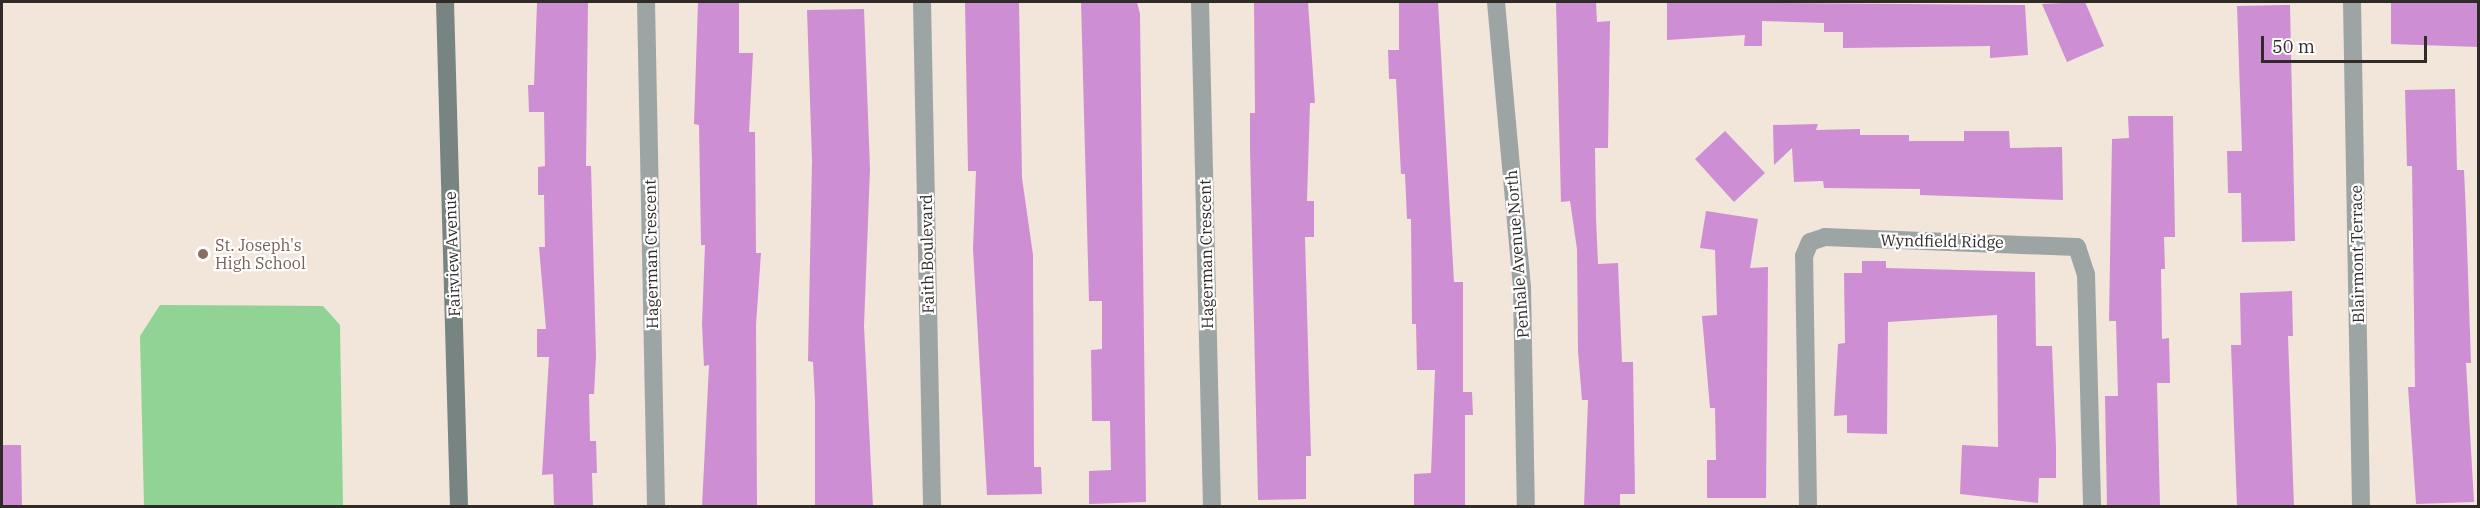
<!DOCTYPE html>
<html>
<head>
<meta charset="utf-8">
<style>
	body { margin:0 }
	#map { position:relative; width:2480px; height:508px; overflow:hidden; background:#f2e5da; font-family:"IBM Plex Serif",serif }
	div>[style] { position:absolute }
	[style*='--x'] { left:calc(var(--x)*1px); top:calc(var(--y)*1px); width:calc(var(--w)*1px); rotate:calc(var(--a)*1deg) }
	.green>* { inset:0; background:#90d395 }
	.building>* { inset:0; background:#ce8ed4 }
	.street>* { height:18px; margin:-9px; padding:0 9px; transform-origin:9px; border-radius:9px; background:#9ca5a3 }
	.secondary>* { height:18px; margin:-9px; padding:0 9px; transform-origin:9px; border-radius:9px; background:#788482 }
	.dots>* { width:16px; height:16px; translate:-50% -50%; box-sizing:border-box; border:3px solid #fff; border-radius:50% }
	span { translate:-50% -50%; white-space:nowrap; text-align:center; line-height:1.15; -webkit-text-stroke:4.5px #fff; paint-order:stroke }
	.street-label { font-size:16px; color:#302b27 }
	.education-label { font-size:16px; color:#785e54 }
	.left { translate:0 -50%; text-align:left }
	.frame { position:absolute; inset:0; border:3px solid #302b27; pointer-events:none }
	.scale { position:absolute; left:2261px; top:36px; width:166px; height:27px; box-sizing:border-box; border:3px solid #302b27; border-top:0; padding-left:8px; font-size:18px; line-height:21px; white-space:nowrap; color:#302b27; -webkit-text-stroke:4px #fff; paint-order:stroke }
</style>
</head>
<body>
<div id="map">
	<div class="green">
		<div style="clip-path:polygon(160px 305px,323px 306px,340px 325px,343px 506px,144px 506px,140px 336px)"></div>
	</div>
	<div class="building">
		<div style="clip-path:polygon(588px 2px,586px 166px,591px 166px,596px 356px,594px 394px,589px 394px,590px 441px,596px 441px,597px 473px,592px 473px,593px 507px,554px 507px,553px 474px,542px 475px,549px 357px,537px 357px,537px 329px,546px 329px,539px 247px,545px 247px,544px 195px,538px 195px,538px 167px,545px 166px,544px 112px,529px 112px,528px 85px,534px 85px,537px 3px)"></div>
		<div style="clip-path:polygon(698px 2px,739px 2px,739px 53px,753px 53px,749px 132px,755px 132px,756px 253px,761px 253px,756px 325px,757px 507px,702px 507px,709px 365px,704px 366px,702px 324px,705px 245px,701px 245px,699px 125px,694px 124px)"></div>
		<div style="clip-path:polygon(965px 2px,1019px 2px,1022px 178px,1033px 255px,1034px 467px,1041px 467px,1042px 494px,987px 495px,973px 249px,976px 171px,968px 171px)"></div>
		<div style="clip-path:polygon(1081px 2px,1137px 2px,1140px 14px,1146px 502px,1089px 504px,1089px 471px,1111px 470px,1110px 421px,1092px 421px,1091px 350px,1102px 349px,1102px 301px,1089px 301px)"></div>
		<div style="clip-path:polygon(1254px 2px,1308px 2px,1315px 103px,1310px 103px,1307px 201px,1314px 201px,1314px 237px,1305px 237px,1311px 456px,1306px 456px,1306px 499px,1258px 500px,1250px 148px,1250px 113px,1255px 113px)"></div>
		<div style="clip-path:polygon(1399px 2px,1438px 2px,1454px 282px,1463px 282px,1463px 392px,1472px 392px,1473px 415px,1465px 415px,1465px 507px,1414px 507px,1414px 474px,1431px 473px,1435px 370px,1417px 370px,1416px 324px,1412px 324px,1411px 219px,1407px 219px,1405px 174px,1401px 174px,1396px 79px,1389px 79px,1388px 50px,1399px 50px)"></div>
		<div style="clip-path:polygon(1556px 2px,1596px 2px,1597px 22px,1610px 21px,1608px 148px,1595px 148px,1596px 218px,1598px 264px,1618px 263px,1622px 362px,1633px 362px,1635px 494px,1620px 494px,1620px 507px,1584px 507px,1588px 400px,1582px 400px,1578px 351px,1577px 249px,1570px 201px,1561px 202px)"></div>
		<div style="clip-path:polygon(1667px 2px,2025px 5px,2028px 55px,1990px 58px,1990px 46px,1843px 48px,1843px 32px,1824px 32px,1824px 23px,1762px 21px,1762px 46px,1744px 46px,1745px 35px,1667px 40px)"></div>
		<div style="clip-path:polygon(2085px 2px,2104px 46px,2067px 62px,2042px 4px)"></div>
		<div style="clip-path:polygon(2391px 2px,2478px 2px,2478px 47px,2391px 44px)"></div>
		<div style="clip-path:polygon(2290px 5px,2295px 241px,2242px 242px,2241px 193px,2228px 193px,2227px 151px,2242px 151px,2237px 6px)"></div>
		<div style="clip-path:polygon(864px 9px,870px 169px,864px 326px,873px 507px,815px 507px,815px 401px,813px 362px,808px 361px,812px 161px,807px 10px)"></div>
		<div style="clip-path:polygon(2455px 89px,2457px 170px,2464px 170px,2466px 215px,2471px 363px,2466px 363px,2474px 502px,2416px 504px,2408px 387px,2415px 387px,2412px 166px,2407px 166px,2405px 90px)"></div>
		<div style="clip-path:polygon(2128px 116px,2173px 116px,2175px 237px,2164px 237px,2165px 269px,2161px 269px,2162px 339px,2169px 338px,2170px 383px,2157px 383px,2160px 507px,2107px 507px,2105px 396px,2118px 396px,2116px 321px,2109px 321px,2112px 139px,2129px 138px)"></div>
		<div style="clip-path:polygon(1818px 124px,1816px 130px,1860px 129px,1860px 135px,1909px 135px,1909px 141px,1964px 141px,1964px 131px,2009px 131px,2010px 148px,2062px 147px,2063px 200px,1920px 195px,1920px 189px,1824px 188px,1823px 181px,1794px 182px,1792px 148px,1774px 165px,1773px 125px)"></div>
		<div style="clip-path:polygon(1725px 131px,1765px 173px,1734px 202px,1695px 159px)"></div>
		<div style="clip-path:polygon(1706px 211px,1758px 219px,1750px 268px,1768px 267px,1766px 498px,1707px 498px,1707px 460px,1716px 460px,1715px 408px,1710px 408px,1702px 316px,1717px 315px,1715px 250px,1700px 248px)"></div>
		<div style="clip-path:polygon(1862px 261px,1886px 261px,1886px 268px,2035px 272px,2036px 346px,2052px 346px,2056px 447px,2056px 478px,2039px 478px,2038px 503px,1960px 494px,1962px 445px,1998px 447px,1997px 315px,1888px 322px,1887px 434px,1847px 433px,1847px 415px,1834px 416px,1838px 344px,1845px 343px,1844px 273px,1862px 273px)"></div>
		<div style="clip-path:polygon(2292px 291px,2293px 336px,2288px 336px,2294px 507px,2237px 507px,2231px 345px,2241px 345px,2240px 293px)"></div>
		<div style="clip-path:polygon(2px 445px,21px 445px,22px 507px,2px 507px)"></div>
	</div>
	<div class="street">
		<div style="--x:646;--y:2;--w:504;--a:88.86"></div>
		<div style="--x:922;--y:2;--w:504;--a:88.86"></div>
		<div style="--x:1200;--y:2;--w:504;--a:88.64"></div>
		<div style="--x:1496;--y:2;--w:286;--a:84.8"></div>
		<div style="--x:1522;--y:287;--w:219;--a:89"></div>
		<div style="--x:2352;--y:2;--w:504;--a:88.98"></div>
		<div style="--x:1808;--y:506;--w:250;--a:-90.9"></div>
		<div style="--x:1804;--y:256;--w:15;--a:-67"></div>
		<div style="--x:1810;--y:242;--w:16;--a:-18"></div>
		<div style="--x:1825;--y:237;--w:252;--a:2.3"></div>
		<div style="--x:2077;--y:247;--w:28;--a:72"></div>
		<div style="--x:2086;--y:274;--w:232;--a:88.5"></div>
	</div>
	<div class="secondary">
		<div style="--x:445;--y:2;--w:504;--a:88.41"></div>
	</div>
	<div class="dots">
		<div style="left:203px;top:254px;background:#8d6e63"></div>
	</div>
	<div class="street-label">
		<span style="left:1942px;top:241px;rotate:1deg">Wyndfield Ridge</span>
		<span style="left:452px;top:254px;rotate:-92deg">Fairview Avenue</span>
		<span style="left:651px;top:254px;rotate:-91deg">Hagerman Crescent</span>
		<span style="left:927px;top:254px;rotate:-91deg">Faith Boulevard</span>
		<span style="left:1206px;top:254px;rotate:-91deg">Hagerman Crescent</span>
		<span style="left:1517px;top:254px;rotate:-94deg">Penhale Avenue North</span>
		<span style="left:2357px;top:254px;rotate:-91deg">Blairmont Terrace</span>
	</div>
	<div class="education-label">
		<span class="left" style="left:215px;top:254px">St. Joseph's<br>High School</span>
	</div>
	<div class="frame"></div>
	<div class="scale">50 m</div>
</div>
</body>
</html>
